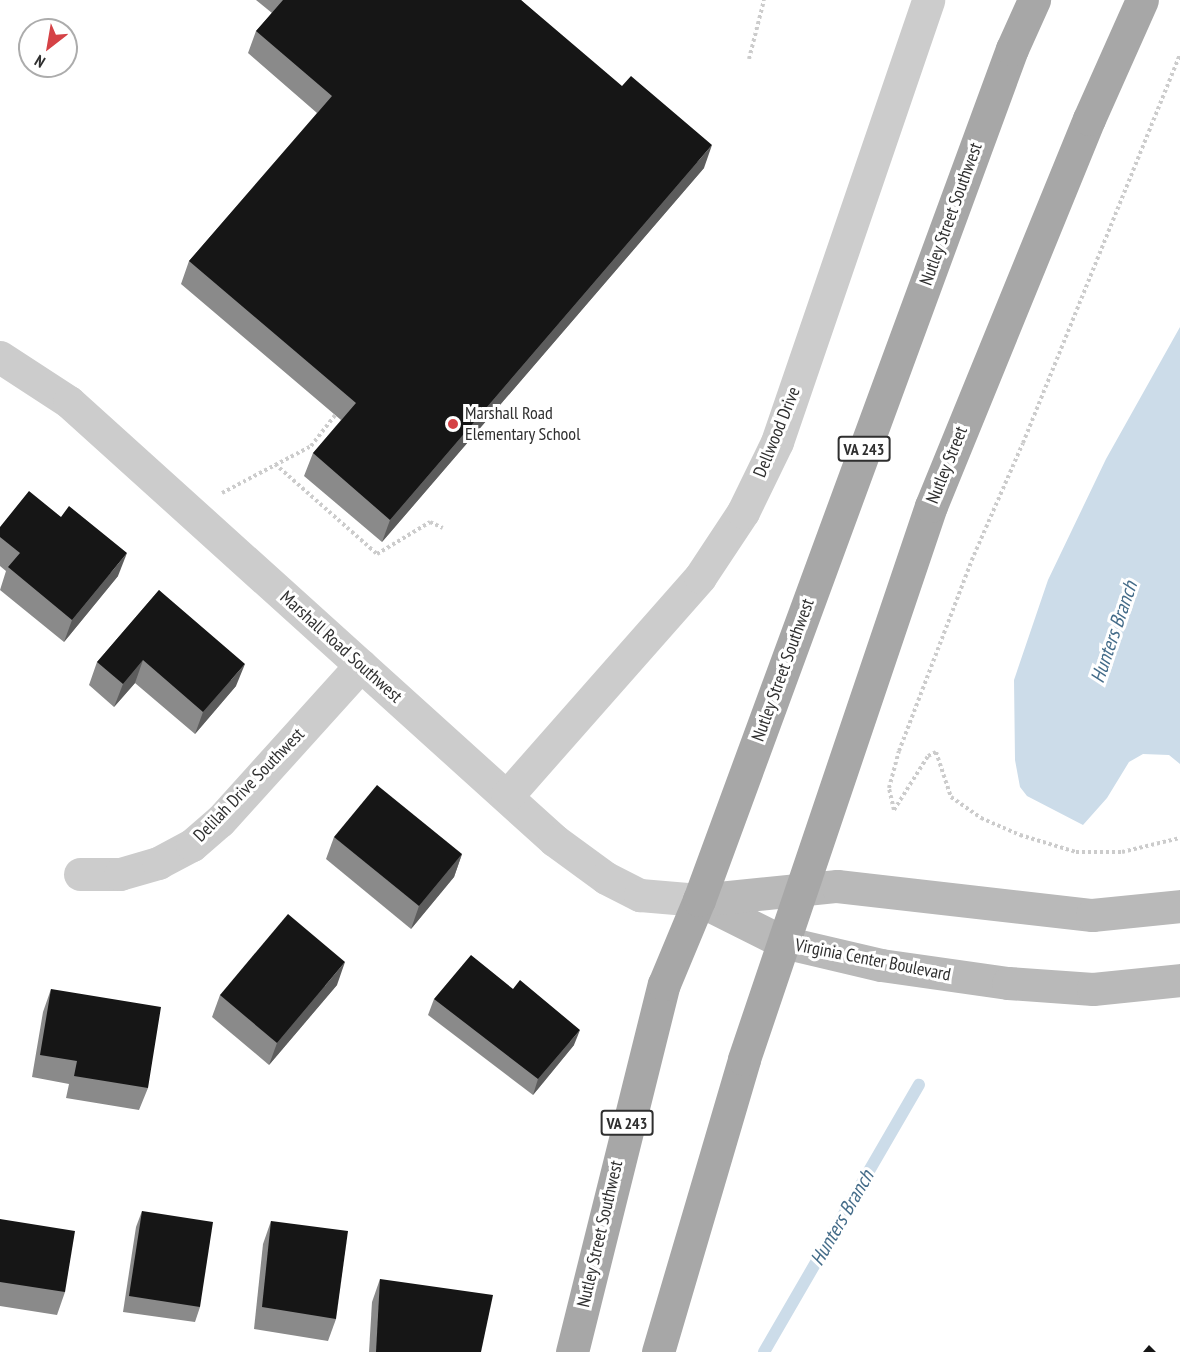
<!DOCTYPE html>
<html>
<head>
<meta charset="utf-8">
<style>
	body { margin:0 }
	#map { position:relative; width:1180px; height:1352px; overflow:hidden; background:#fff; font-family:"PT Sans Narrow",sans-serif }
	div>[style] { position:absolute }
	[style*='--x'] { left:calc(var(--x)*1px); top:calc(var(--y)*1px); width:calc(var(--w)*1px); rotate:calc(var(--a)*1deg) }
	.water>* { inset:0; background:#ccdce9 }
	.stream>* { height:12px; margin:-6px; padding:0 6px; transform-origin:6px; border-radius:6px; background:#ccdce9 }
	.path>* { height:4px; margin-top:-2px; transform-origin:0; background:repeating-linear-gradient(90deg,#ccc 0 3px,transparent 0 6px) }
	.street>* { height:33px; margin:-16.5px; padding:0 16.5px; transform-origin:16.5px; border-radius:16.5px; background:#ccc }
	.secondary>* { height:33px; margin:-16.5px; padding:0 16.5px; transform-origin:16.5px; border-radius:16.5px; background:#b9b9b9 }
	.primary>* { height:33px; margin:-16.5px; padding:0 16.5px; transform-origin:16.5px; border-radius:16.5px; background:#a7a7a7 }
	.wall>* { inset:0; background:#8a8a8a }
	.shaded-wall>* { inset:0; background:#5c5c5c }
	.building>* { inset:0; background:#161616 }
	.dots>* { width:16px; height:16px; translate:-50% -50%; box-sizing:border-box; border:3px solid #fff; border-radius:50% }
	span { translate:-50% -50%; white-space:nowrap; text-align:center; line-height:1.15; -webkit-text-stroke:6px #fff; paint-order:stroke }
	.shield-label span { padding:2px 4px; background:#fff; border:2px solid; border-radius:4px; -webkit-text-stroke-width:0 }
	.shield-label { font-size:16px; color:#2f2f2f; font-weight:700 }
	.street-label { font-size:18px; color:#2f2f2f }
	.poi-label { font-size:18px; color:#2f2f2f }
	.left { translate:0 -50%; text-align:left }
	.water-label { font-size:20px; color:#446c89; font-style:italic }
	.north { position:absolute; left:18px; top:18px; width:60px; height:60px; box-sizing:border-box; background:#fff; border:2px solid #acacac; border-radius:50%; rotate:211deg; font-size:16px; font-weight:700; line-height:24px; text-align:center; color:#2f2f2f }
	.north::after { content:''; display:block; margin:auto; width:21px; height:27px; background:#d54246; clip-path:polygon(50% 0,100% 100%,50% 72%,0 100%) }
</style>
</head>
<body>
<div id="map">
	<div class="water">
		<div style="clip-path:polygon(1180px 327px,1180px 764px,1169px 755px,1143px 754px,1129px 762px,1107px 798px,1083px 825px,1027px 796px,1020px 787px,1015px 760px,1014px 680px,1048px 580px,1106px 459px)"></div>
	</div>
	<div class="stream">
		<div style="--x:764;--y:1352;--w:309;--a:-59.9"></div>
	</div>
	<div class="path">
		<div style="--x:749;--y:59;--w:61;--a:-75.7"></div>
		<div style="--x:275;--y:464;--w:136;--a:41.4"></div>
		<div style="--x:377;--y:554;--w:62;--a:-31.1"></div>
		<div style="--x:430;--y:522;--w:14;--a:25"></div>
		<div style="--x:222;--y:493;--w:101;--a:-27.8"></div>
		<div style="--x:311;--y:446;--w:39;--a:-52"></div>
		<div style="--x:894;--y:810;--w:23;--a:-103"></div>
		<div style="--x:889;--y:788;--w:38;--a:-75"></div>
		<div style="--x:899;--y:751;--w:210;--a:-69.1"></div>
		<div style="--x:974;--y:555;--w:122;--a:-66.4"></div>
		<div style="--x:1023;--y:443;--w:419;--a:-68"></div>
		<div style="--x:894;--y:810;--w:64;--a:-57.8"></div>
		<div style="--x:928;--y:756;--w:9;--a:-27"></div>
		<div style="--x:936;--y:752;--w:47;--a:71.6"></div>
		<div style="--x:951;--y:797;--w:37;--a:35"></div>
		<div style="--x:981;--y:818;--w:43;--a:23.6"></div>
		<div style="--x:1020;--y:835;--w:59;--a:16.9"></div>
		<div style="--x:1076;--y:852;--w:46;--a:0"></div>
		<div style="--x:1122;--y:852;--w:60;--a:-13.6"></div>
	</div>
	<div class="street">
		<div style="--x:0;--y:357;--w:82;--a:33.1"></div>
		<div style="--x:69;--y:402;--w:654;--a:42.08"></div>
		<div style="--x:554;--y:840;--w:64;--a:36.2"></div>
		<div style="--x:606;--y:878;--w:38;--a:27"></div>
		<div style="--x:640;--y:895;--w:59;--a:4.8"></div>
		<div style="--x:507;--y:796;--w:292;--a:-48.6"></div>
		<div style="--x:700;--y:577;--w:78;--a:-56.5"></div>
		<div style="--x:743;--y:512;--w:78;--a:-64.1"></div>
		<div style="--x:777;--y:442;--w:467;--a:-71.1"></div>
		<div style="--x:80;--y:874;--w:40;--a:0"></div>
		<div style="--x:120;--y:874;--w:40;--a:-16"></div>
		<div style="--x:158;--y:863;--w:38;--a:-28"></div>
		<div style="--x:192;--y:845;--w:37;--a:-41"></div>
		<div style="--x:220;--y:821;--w:210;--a:-47.9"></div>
	</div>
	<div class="secondary">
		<div style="--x:699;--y:900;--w:94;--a:26.6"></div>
		<div style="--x:783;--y:942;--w:101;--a:13.2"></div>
		<div style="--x:881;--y:965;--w:128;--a:8.1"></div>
		<div style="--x:1008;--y:983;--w:85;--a:4"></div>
		<div style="--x:1093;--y:989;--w:87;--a:-5.9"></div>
		<div style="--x:699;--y:900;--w:139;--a:-5.8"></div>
		<div style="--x:837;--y:886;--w:257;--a:6.5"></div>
		<div style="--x:1092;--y:915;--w:88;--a:-5.8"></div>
	</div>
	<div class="primary">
		<div style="--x:572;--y:1352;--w:379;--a:-76"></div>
		<div style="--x:664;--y:984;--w:91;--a:-67.4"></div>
		<div style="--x:699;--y:900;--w:907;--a:-69.81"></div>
		<div style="--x:1012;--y:49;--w:54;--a:-65.8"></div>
		<div style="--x:658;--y:1352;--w:305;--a:-73.6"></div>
		<div style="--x:744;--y:1059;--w:584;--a:-71.32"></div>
		<div style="--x:931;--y:506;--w:418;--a:-67.8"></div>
		<div style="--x:1089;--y:119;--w:130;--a:-66"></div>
	</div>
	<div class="wall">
		<div style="clip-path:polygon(256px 0,521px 0,704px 168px,382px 542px,304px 476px,313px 453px,341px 420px,181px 284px,189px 261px,317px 113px,248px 53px,256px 31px,272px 13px)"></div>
		<div style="clip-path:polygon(0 527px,118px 576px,64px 642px,0 590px,6px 571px,0 566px)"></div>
		<div style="clip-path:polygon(159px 590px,236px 686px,195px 734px,135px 683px,114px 707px,89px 685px,97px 662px)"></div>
		<div style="clip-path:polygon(334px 837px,462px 854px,454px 877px,411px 929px,326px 859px)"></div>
		<div style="clip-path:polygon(337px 985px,269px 1065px,212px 1017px,220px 995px)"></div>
		<div style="clip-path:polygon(51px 989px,148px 1088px,139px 1110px,66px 1098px,69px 1084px,32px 1077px,43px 1012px)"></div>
		<div style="clip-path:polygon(513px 989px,574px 1045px,533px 1095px,428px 1015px,434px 999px)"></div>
		<div style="clip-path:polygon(142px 1211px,200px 1307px,195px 1322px,123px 1312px,136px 1227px)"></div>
		<div style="clip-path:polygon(0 1219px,65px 1292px,57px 1315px,0 1306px)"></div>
		<div style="clip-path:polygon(271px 1221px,336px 1319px,328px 1341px,254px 1329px,263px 1244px)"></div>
		<div style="clip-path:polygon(380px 1279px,481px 1352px,369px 1352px,372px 1302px)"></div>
	</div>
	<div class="shaded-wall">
		<div style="clip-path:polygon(712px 145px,704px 168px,382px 542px,390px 520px)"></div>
		<div style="clip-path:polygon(127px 553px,118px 576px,64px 642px,72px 620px)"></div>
		<div style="clip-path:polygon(143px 660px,135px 683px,114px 707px,123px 684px)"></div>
		<div style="clip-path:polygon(245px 664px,236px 686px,195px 734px,203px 712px)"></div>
		<div style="clip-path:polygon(462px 854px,454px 877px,411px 929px,419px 906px)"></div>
		<div style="clip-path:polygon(345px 962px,337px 985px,269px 1065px,277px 1043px)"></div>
		<div style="clip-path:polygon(580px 1030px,574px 1045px,533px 1095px,538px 1079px)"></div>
	</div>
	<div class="building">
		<div style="clip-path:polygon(283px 0,521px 0,622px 86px,631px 76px,712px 145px,390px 520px,313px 453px,356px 403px,189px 261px,332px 96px,256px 31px)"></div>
		<div style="clip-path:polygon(29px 491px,61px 517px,69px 506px,127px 553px,72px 620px,8px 567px,20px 553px,0 537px,0 527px)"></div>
		<div style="clip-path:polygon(159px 590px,245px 664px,203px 712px,143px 660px,123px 684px,97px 662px)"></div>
		<div style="clip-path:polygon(377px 785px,462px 854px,419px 906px,334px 837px)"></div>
		<div style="clip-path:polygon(288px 914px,345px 962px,277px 1043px,220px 995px)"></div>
		<div style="clip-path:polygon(471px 955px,513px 989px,520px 980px,580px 1030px,538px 1079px,434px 999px)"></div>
		<div style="clip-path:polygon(51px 989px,161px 1007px,148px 1088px,74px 1076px,77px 1061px,40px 1055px)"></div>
		<div style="clip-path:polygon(142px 1211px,213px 1222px,200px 1307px,129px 1296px)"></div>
		<div style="clip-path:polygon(0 1219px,75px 1231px,65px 1292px,0 1282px)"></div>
		<div style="clip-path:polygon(271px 1221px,348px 1231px,336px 1319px,262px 1307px)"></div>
		<div style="clip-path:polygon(380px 1279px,493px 1295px,481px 1352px,376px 1352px)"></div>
		<div style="clip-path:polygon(1149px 1345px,1156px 1352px,1143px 1352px)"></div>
	</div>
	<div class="dots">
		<div style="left:453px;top:424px;background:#d54246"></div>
	</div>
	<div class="shield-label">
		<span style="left:864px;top:449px">VA 243</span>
		<span style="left:627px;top:1123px">VA 243</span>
	</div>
	<div class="street-label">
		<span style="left:951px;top:214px;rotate:-70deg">Nutley Street Southwest</span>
		<span style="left:777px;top:432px;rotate:-68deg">Dellwood Drive</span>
		<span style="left:947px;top:465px;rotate:-68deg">Nutley Street</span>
		<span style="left:341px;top:647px;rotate:42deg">Marshall Road Southwest</span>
		<span style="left:783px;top:670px;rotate:-70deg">Nutley Street Southwest</span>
		<span style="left:249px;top:785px;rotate:-46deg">Delilah Drive Southwest</span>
		<span style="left:873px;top:960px;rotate:11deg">Virginia Center Boulevard</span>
		<span style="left:600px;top:1234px;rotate:-77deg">Nutley Street Southwest</span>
	</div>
	<div class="poi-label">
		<span class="left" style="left:465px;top:424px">Marshall Road<br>Elementary School</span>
	</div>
	<div class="water-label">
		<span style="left:1114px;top:632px;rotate:-71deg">Hunters Branch</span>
		<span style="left:842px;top:1218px;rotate:-60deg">Hunters Branch</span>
	</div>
	<div class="north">N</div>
</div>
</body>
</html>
